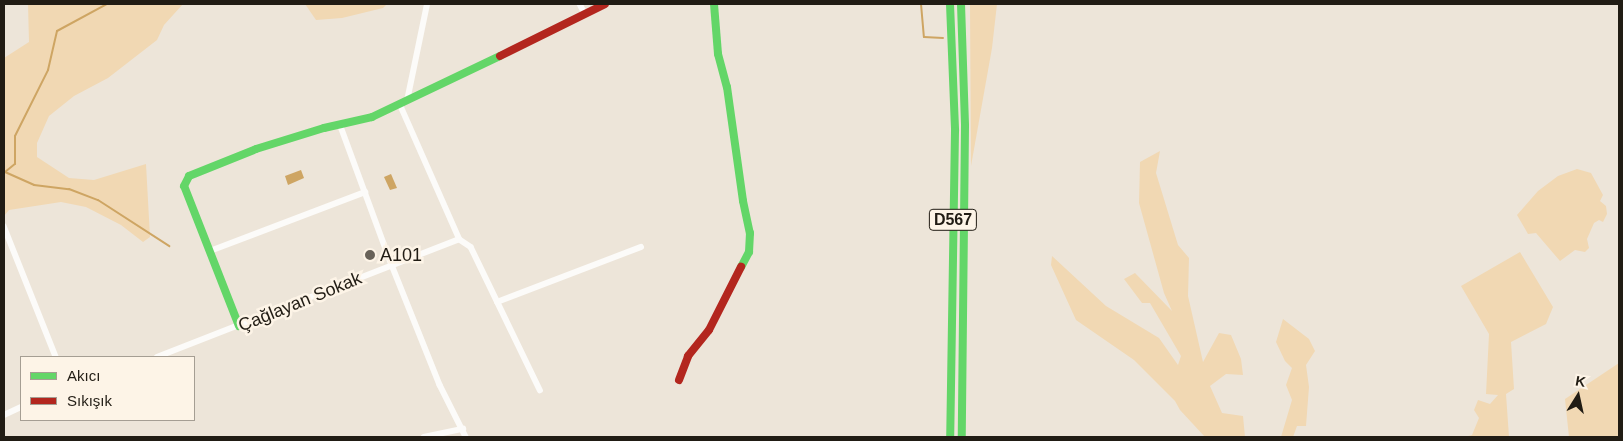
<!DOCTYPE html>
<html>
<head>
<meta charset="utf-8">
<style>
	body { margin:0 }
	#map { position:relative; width:1623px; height:441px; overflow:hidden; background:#ede5d9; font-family:Helvetica,sans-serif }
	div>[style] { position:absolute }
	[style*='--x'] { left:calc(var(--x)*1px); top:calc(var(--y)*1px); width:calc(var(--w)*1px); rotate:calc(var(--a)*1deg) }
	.green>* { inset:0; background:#f1d8b3 }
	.water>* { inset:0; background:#cea563 }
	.stream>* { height:2px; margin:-1px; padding:0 1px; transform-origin:1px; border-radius:1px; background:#cea563 }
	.street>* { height:5.5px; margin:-2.75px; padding:0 2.75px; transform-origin:2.75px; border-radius:2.75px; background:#fcfbf9 }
	.fast>* { height:8px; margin:-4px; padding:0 4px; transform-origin:4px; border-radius:4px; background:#63d668 }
	.jam>* { height:8px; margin:-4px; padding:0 4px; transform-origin:4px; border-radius:4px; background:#b3261e }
	.dots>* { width:14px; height:14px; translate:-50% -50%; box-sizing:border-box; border:2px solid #fdf4e7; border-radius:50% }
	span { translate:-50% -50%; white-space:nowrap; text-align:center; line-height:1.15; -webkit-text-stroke:5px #fdf4e7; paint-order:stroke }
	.shield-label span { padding:1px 4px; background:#fdf4e7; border:1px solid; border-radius:4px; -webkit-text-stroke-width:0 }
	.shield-label { font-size:16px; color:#211c14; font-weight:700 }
	.poi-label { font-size:18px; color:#211c14 }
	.left { translate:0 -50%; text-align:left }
	.street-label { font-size:18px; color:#211c14 }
	.frame { position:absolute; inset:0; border:5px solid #211c14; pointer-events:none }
	.legend { position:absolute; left:20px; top:356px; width:175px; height:65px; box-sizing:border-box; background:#fdf4e7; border:1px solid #a59e93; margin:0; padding:6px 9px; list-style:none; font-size:15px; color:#211c14 }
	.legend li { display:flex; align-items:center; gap:10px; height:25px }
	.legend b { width:25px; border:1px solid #a59e93 }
	.north { position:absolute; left:1553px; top:371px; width:50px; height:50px; -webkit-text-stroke:4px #fdf4e7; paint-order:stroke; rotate:10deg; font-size:14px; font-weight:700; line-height:20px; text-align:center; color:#211c14 }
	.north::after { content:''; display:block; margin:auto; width:18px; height:22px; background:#211c14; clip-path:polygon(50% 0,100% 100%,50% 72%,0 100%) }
</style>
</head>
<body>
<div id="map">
	<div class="green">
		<div style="clip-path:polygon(28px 4px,183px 4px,164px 25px,157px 40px,108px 78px,74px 96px,49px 116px,37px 143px,37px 157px,69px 178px,94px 180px,146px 164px,150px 237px,143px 242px,121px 225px,86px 207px,61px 202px,9px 210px,4px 216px,4px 58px,29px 42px)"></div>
		<div style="clip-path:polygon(305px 4px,387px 4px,383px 8px,342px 18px,316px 20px)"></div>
		<div style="clip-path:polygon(970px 4px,997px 4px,992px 48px,971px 166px)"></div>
		<div style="clip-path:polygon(1160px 151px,1156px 173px,1178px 245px,1189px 258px,1188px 296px,1203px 362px,1219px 333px,1231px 335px,1241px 359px,1243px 375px,1226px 374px,1210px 386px,1222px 413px,1243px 416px,1245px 437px,1205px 437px,1180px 410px,1175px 401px,1134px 360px,1076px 320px,1051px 265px,1052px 256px,1106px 306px,1159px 338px,1178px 365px,1181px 356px,1150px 303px,1142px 303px,1124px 279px,1135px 273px,1172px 311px,1164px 293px,1139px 203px,1140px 162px)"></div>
		<div style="clip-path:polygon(1577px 169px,1591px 173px,1603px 195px,1600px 201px,1606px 206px,1607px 214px,1603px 222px,1599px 220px,1594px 223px,1587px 239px,1589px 248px,1585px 252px,1575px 250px,1560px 261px,1536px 233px,1528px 234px,1517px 215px,1538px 191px,1558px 176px)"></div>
		<div style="clip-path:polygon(1520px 252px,1553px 307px,1546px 324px,1511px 342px,1514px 389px,1506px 394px,1509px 437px,1465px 437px,1472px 435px,1479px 418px,1474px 410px,1478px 400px,1490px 404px,1498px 395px,1486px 394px,1489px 334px,1461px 286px)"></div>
		<div style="clip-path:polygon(1283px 319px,1309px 339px,1315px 351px,1306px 365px,1309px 387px,1306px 426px,1297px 426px,1293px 437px,1281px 437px,1292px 400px,1286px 385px,1292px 368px,1285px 361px,1276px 342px)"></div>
		<div style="clip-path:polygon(1619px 363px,1619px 437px,1569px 437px,1565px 399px)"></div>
	</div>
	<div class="water">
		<div style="clip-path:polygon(301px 170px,304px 178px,288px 185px,285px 176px)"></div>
		<div style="clip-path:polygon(391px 174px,397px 188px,390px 190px,384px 177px)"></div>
	</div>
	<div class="stream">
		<div style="--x:921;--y:4;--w:33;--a:85"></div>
		<div style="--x:924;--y:37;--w:19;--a:3"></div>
		<div style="--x:5;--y:172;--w:13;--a:-39"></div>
		<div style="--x:15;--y:164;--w:28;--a:-90"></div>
		<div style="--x:15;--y:136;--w:74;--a:-63.4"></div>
		<div style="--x:48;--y:70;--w:40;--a:-77"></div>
		<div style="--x:57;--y:31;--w:57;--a:-28.4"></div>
		<div style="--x:5;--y:172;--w:32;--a:24"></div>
		<div style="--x:34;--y:185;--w:35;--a:7"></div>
		<div style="--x:69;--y:189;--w:31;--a:21"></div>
		<div style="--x:98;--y:200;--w:85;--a:32.9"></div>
	</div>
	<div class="street">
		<div style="--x:580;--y:4;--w:11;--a:63"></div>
		<div style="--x:407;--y:101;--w:99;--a:-78.3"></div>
		<div style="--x:340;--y:124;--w:150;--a:69.8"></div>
		<div style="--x:392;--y:265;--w:129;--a:68.2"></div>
		<div style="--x:440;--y:385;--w:58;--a:63.4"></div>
		<div style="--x:4;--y:226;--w:141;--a:68.3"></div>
		<div style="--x:459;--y:239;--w:14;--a:34"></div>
		<div style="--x:471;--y:247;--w:159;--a:64.2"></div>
		<div style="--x:210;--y:251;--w:166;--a:-20.8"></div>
		<div style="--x:497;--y:302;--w:154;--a:-20.9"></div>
		<div style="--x:157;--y:357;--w:324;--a:-21.3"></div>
		<div style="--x:459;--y:239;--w:146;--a:-113.8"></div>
		<div style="--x:4;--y:415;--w:19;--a:-25"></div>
		<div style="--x:424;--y:437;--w:40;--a:-12"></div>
	</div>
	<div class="fast">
		<div style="--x:714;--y:4;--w:50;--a:85.4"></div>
		<div style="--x:718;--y:54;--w:34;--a:75"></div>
		<div style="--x:727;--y:87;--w:115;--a:82"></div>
		<div style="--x:743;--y:201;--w:33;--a:78"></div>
		<div style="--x:750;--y:233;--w:19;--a:93"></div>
		<div style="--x:749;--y:252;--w:17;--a:118"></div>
		<div style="--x:950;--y:4;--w:127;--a:87.7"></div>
		<div style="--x:955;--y:131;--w:306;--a:90.9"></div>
		<div style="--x:961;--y:4;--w:122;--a:88.1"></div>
		<div style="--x:965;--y:126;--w:311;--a:90.6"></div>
		<div style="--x:239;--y:326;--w:150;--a:-111.4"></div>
		<div style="--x:184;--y:186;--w:11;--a:-63"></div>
		<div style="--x:189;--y:176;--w:72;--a:-21.9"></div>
		<div style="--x:256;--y:149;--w:71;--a:-17.2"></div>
		<div style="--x:324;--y:128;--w:49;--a:-12.9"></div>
		<div style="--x:372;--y:117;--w:142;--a:-25.5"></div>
	</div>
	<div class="jam">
		<div style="--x:500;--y:56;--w:117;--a:-26.3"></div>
		<div style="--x:679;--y:380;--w:26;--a:-69"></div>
		<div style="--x:688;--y:356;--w:33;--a:-51"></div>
		<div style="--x:709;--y:330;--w:71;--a:-63.1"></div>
	</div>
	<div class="dots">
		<div style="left:370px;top:255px;background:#686259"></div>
	</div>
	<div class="shield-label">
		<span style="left:953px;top:220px">D567</span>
	</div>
	<div class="poi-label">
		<span class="left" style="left:380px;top:255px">A101</span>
	</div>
	<div class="street-label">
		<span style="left:300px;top:302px;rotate:-22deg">Çağlayan Sokak</span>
	</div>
	<div class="frame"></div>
	<ul class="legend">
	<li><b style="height:6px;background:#63d668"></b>Akıcı</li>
	<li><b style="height:6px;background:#b3261e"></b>Sıkışık</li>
	</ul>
	<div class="north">K</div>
</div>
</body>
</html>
